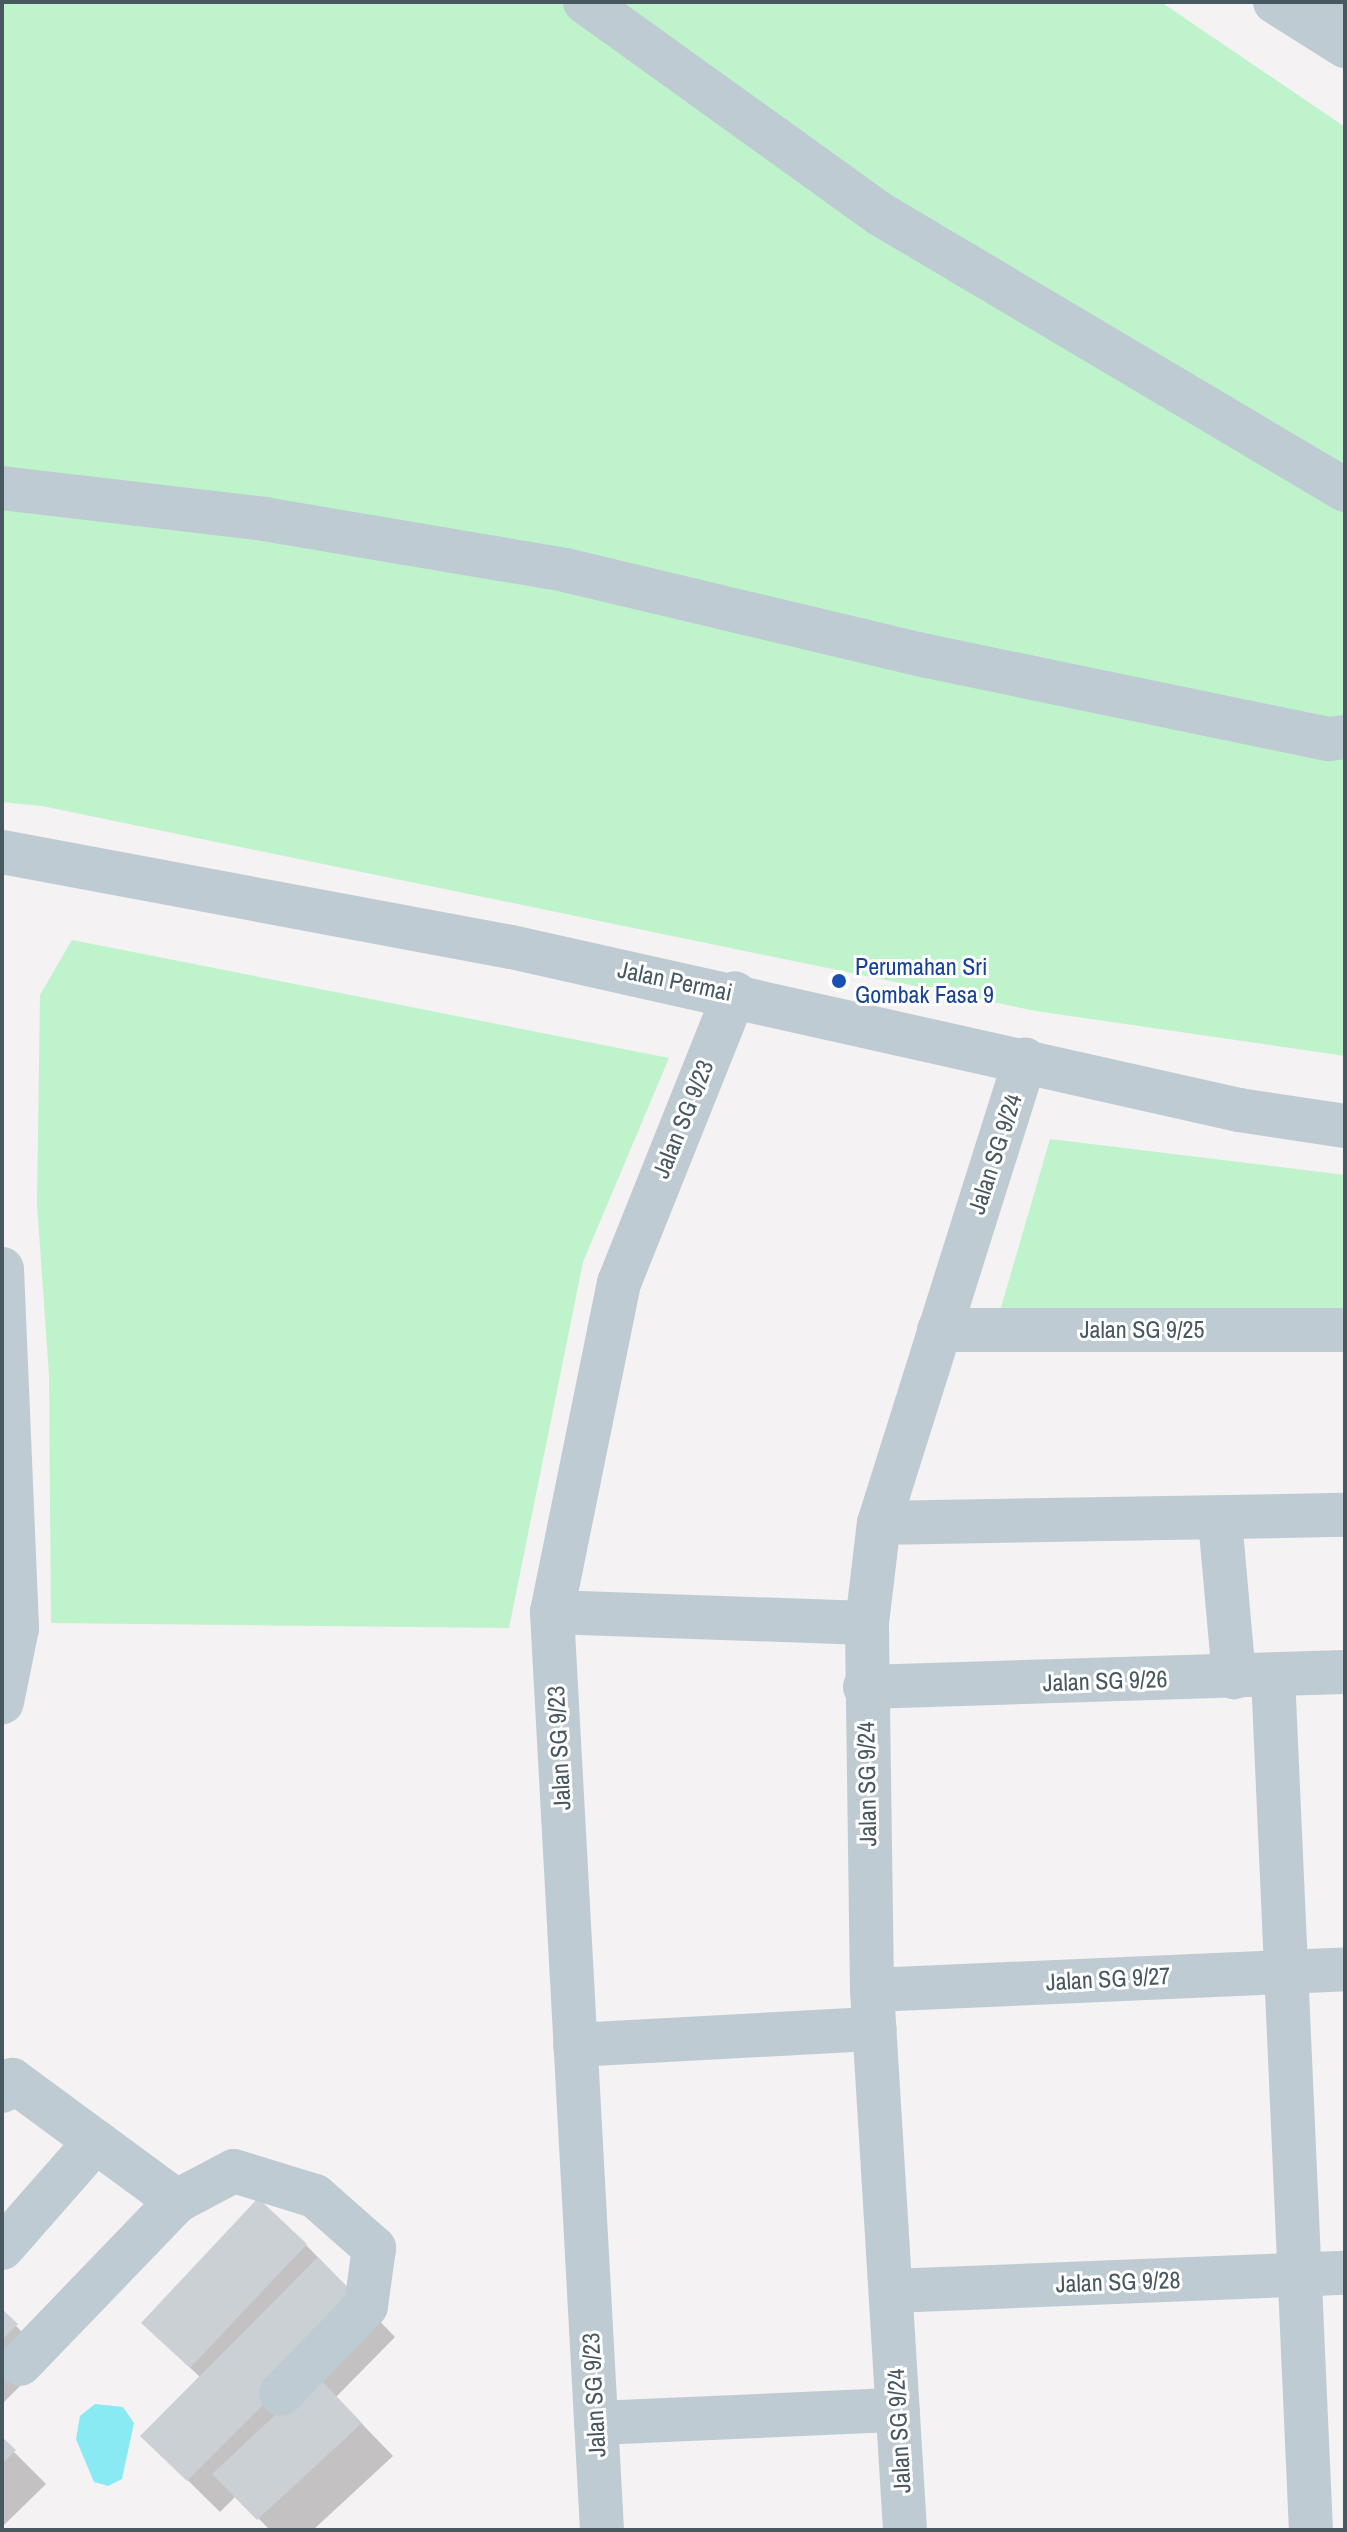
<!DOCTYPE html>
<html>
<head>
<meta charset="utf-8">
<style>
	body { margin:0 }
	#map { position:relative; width:1347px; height:2532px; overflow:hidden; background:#f4f2f2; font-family:"Archivo Narrow",sans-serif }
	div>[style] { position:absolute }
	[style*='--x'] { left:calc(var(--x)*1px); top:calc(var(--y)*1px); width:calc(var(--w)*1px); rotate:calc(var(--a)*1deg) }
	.green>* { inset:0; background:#bef3cc }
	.water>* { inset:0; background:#89eaf3 }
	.shadow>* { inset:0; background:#0003 }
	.building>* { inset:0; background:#cbd0d4 }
	.minor>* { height:44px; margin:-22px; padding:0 22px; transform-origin:22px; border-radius:22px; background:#bfcbd2 }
	.dots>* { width:22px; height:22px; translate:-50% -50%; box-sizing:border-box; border:4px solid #fff; border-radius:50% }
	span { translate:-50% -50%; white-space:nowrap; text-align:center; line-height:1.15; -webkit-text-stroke:6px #fff; paint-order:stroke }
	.transit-label { font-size:24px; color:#164399 }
	.left { translate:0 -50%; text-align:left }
	.street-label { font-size:24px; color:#485861 }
	.frame { position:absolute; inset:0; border:4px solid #485861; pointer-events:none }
</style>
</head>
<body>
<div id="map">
	<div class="green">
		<div style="clip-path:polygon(2px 2px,1161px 2px,1345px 127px,1345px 1056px,1036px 1011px,42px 806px,2px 802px)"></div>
		<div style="clip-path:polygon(72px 940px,669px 1058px,583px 1262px,509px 1628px,51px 1623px,49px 1375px,37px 1204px,40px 995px)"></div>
		<div style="clip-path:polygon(1050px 1139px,1345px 1175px,1345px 1317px,998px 1318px)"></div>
	</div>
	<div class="water">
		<div style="clip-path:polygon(95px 2404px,123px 2407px,134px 2423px,122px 2479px,108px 2486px,94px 2482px,76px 2439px,80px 2416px)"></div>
	</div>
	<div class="shadow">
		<div style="clip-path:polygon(306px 2245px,395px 2337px,336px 2397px,393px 2456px,313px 2530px,270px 2530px,236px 2496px,220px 2512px,143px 2436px,201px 2378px,143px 2323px)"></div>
		<div style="clip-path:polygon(2px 2312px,48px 2358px,2px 2404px)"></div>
		<div style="clip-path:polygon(2px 2440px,46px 2484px,2px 2527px)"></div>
	</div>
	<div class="building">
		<div style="clip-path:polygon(258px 2198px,307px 2244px,190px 2368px,141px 2323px)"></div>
		<div style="clip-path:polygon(318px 2257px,364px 2304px,187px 2481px,140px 2436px)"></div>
		<div style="clip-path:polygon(2px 2309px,18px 2324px,2px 2340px)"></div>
		<div style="clip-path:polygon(317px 2376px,362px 2423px,257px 2520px,212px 2474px)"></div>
		<div style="clip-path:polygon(2px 2437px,16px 2450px,2px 2464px)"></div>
	</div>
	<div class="minor">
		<div style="--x:585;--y:2;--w:363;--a:35.7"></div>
		<div style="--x:880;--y:214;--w:541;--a:30.69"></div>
		<div style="--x:1275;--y:2;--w:83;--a:32.2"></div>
		<div style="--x:1339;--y:2;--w:7;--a:27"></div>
		<div style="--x:2;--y:488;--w:264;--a:6.7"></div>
		<div style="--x:264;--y:519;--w:305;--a:9.6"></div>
		<div style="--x:565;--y:570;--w:372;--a:13.4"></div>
		<div style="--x:927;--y:656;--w:410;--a:11.7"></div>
		<div style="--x:1329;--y:739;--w:16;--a:-7"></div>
		<div style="--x:2;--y:852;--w:518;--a:10.57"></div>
		<div style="--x:511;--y:947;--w:746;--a:12.62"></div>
		<div style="--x:1239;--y:1110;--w:107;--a:8.6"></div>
		<div style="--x:2;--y:1269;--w:359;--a:87.6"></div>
		<div style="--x:17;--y:1628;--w:76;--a:101.5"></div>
		<div style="--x:939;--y:1330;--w:406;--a:0"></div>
		<div style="--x:1220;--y:1520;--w:158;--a:84.9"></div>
		<div style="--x:879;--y:1523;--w:466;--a:-1"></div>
		<div style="--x:552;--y:1612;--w:315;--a:2"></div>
		<div style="--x:1273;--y:1675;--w:856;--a:87.46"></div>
		<div style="--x:865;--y:1687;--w:480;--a:-1.8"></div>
		<div style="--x:872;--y:1990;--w:473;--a:-2.5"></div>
		<div style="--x:575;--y:2045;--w:300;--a:-3.1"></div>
		<div style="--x:2;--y:2091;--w:15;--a:-48"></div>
		<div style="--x:12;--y:2080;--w:205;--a:36.3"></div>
		<div style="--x:177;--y:2201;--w:226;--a:133.9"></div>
		<div style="--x:177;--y:2201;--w:64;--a:-27.8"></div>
		<div style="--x:234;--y:2171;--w:85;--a:17.2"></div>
		<div style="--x:315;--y:2196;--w:79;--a:41.4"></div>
		<div style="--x:374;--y:2248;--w:59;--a:97.9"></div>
		<div style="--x:366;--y:2306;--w:122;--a:134"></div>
		<div style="--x:2;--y:2248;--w:142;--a:-48.7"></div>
		<div style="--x:891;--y:2291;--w:454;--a:-2.3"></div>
		<div style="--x:596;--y:2423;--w:302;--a:-2.5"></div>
		<div style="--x:602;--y:2530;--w:919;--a:-93.12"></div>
		<div style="--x:552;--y:1612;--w:336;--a:-78.5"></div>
		<div style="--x:619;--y:1283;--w:312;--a:-68.2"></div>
		<div style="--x:905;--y:2530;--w:541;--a:-93.5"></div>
		<div style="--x:872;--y:1990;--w:367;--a:-90.8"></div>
		<div style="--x:867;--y:1623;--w:101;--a:-83.2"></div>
		<div style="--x:879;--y:1523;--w:486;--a:-72.5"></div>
	</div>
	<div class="dots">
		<div style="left:839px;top:981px;background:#1a4fb4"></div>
	</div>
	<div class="transit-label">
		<span class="left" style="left:855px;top:981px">Perumahan Sri<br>Gombak Fasa 9</span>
	</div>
	<div class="street-label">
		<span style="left:675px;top:981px;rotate:12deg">Jalan Permai</span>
		<span style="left:683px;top:1119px;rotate:-68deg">Jalan SG 9/23</span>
		<span style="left:995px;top:1154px;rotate:-72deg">Jalan SG 9/24</span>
		<span style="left:1142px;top:1330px">Jalan SG 9/25</span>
		<span style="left:1105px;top:1681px;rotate:-2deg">Jalan SG 9/26</span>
		<span style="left:559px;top:1748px;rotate:-93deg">Jalan SG 9/23</span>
		<span style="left:867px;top:1784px;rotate:-91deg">Jalan SG 9/24</span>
		<span style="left:1108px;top:1979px;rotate:-3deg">Jalan SG 9/27</span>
		<span style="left:1118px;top:2282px;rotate:-2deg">Jalan SG 9/28</span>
		<span style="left:594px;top:2395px;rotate:-93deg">Jalan SG 9/23</span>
		<span style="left:899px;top:2431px;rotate:-93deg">Jalan SG 9/24</span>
	</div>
	<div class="frame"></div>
</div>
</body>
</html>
